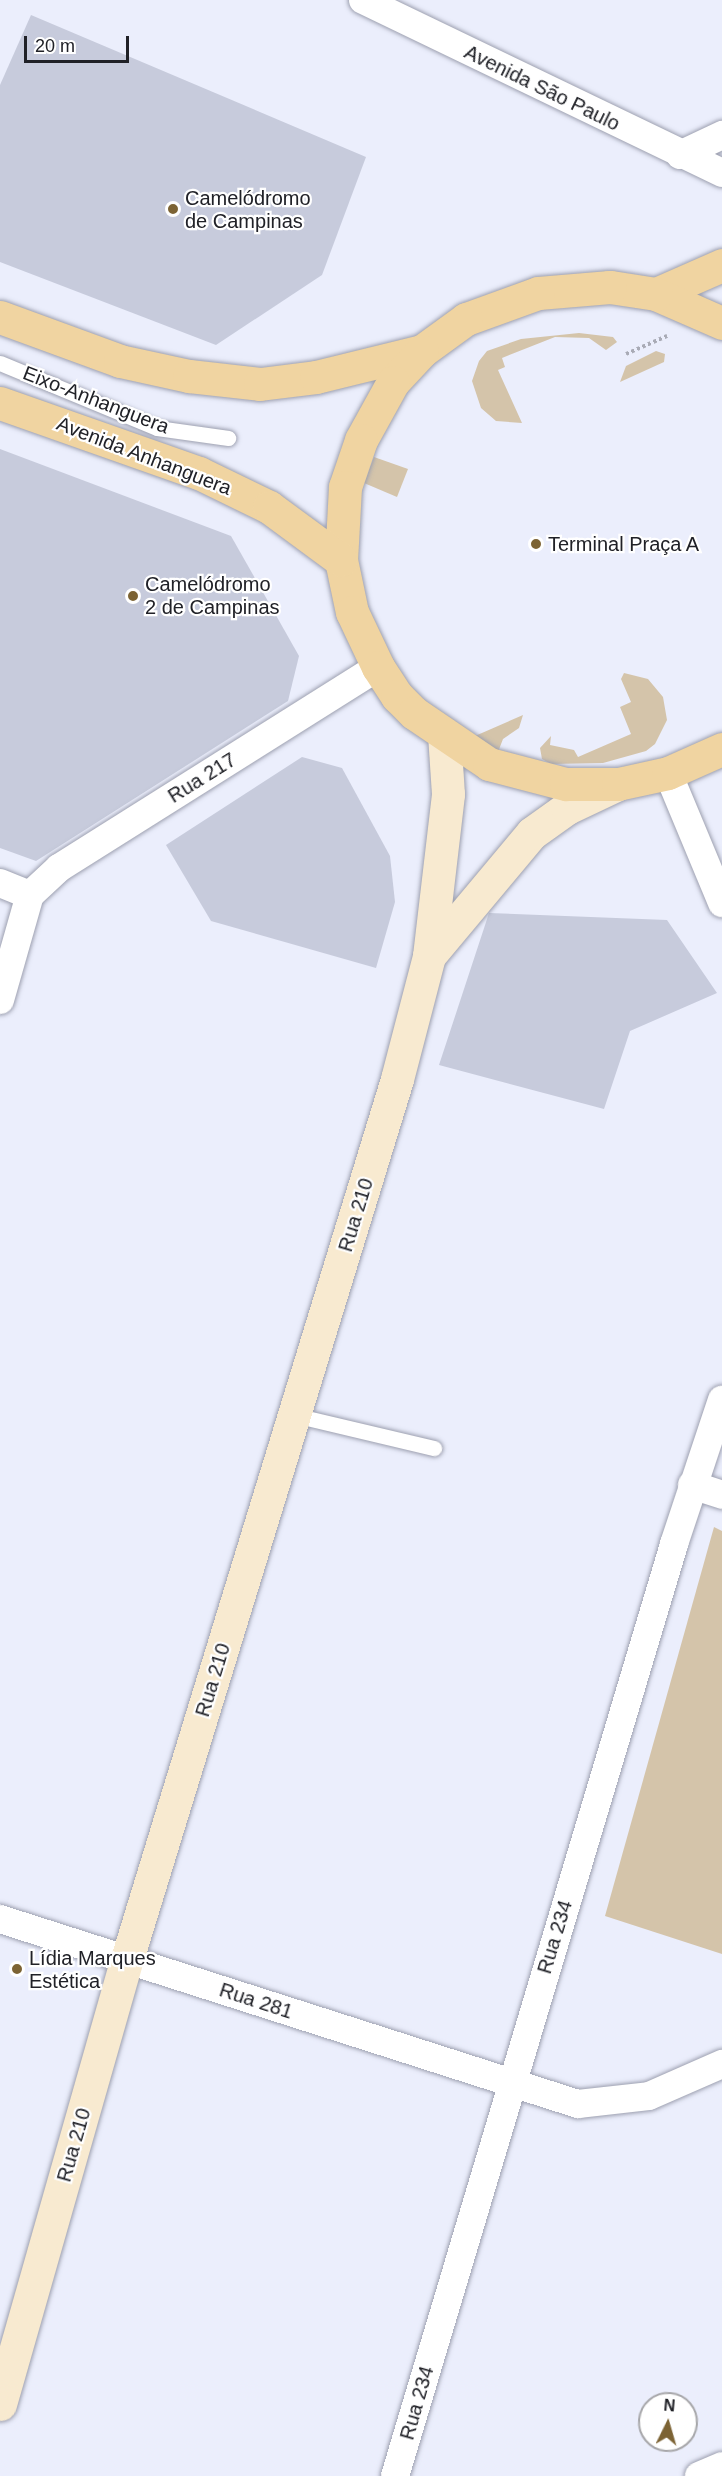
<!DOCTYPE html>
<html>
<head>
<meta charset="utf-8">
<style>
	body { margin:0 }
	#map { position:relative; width:722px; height:2476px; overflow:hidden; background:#ebeefc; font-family:Helvetica,sans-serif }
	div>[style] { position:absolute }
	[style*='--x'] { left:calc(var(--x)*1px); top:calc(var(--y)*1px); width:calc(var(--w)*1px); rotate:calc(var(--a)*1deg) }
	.green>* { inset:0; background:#d4c4aa }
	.building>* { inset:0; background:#c7cbdc }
	.path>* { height:4px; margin-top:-2px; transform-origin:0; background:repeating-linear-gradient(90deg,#a9abb6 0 3px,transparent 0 6px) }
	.roads { filter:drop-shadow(0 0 2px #9da0b0) drop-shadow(0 0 2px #9da0b0) }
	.lane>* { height:15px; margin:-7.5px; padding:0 7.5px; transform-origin:7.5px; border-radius:7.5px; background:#fff }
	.street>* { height:28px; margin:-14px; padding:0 14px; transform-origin:14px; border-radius:14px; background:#fff }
	.secondary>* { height:33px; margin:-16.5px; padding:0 16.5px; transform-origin:16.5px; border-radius:16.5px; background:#f8ead0 }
	.primary>* { height:33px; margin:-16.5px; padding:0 16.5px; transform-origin:16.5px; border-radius:16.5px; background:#f0d4a1 }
	.dots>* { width:16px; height:16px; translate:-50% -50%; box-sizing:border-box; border:3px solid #fff; border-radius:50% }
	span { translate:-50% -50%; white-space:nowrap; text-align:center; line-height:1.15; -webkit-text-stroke:4.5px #fff; paint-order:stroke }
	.street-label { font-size:20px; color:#202127 }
	.poi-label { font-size:20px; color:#202127 }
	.left { translate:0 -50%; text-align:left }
	.north { position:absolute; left:638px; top:2392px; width:60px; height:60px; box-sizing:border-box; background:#fff; border:2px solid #a6a6a9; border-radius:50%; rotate:5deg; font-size:16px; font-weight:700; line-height:24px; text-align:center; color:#202127 }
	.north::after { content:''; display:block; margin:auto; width:21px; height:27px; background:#7c6334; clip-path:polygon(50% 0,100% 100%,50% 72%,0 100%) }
	.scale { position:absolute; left:24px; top:36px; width:105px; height:27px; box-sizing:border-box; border:3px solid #202127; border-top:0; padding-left:8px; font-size:18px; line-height:21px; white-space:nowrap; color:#202127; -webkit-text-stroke:4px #fff; paint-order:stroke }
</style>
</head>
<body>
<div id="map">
	<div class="green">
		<div style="clip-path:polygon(579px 333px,613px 337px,617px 342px,606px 350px,589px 338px,555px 337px,502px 358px,505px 367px,498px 370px,522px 423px,496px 421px,481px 408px,472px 381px,479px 361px,487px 351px,521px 339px)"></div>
		<div style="clip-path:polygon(656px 351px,665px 354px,664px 362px,620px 382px,626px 366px)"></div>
		<div style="clip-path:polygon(374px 457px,408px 469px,397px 497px,364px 483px)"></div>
		<div style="clip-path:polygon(624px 673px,648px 679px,663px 697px,667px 720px,655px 744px,646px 751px,603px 763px,551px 764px,542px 759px,540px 748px,551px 736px,550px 745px,574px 750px,578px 757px,631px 734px,620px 707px,631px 702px,621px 679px)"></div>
		<div style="clip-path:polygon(523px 715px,519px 728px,503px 739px,498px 752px,475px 736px)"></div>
		<div style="clip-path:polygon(714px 1527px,722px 1531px,722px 1954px,605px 1916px)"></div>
	</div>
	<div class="building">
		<div style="clip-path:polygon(31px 15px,366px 157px,322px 275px,216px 345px,0 262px,0 85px)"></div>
		<div style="clip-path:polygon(0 449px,231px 536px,299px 656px,288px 701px,36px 861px,0 848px)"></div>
		<div style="clip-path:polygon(302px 757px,342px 768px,390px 856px,395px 902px,376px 968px,211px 921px,166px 845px)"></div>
		<div style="clip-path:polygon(489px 913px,667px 920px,717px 993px,630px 1031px,604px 1109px,439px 1065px)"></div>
	</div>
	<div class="path">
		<div style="--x:626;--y:354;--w:45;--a:-23.7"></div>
	</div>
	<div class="roads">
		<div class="lane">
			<div style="--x:0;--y:363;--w:170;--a:22.5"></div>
			<div style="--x:157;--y:428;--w:72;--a:8"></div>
			<div style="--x:294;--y:1415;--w:144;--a:13.3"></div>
		</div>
		<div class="street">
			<div style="--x:363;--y:0;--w:399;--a:25.7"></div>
			<div style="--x:680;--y:155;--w:47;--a:-25.5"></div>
			<div style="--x:668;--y:773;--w:141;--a:67.4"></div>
			<div style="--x:0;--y:883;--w:32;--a:22"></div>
			<div style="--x:30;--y:895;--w:40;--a:-43"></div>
			<div style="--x:59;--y:868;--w:377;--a:-32.2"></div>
			<div style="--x:0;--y:1000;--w:109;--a:-74.1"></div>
			<div style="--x:692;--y:1485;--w:32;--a:18"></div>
			<div style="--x:0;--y:1919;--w:607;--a:17.75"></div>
			<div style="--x:578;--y:2104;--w:71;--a:-6.4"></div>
			<div style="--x:649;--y:2096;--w:80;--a:-23.7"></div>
			<div style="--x:395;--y:2476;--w:973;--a:-73.33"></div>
			<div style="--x:674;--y:1544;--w:152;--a:-71.6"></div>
			<div style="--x:699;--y:2476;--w:25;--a:-23"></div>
		</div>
		<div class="secondary">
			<div style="--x:429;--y:956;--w:160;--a:-50.1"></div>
			<div style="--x:532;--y:833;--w:43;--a:-35.5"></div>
			<div style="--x:567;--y:808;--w:56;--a:-25.2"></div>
			<div style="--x:0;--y:2404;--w:463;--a:-74.1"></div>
			<div style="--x:127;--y:1959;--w:920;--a:-72.94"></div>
			<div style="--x:397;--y:1079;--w:127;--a:-75.4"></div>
			<div style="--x:429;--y:956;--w:163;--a:-83.3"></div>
			<div style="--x:448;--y:794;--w:60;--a:-93.8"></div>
		</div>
		<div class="primary">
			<div style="--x:656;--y:294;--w:72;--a:-23.7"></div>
			<div style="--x:0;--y:317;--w:128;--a:20.1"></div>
			<div style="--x:120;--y:361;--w:71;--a:12.3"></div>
			<div style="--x:189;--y:376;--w:71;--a:6.4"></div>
			<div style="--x:260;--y:384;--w:56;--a:-7.1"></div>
			<div style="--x:316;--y:377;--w:109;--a:-13.8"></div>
			<div style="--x:722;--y:323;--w:72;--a:-156.3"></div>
			<div style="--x:656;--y:294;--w:47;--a:-171.3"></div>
			<div style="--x:610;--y:287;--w:72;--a:175.2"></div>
			<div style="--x:538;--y:293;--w:77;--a:160.1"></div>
			<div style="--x:466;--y:319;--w:54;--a:144"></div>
			<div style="--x:422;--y:351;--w:42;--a:133.1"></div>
			<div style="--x:393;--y:382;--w:66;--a:118.9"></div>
			<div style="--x:361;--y:440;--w:50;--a:108.8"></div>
			<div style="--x:345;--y:487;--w:73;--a:93.1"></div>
			<div style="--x:341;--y:560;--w:53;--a:78.1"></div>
			<div style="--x:352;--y:612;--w:61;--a:64.7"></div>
			<div style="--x:378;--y:667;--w:35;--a:57"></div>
			<div style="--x:397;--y:696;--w:24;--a:45"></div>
			<div style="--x:414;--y:713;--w:91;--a:34.2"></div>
			<div style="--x:489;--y:764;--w:80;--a:14.6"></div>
			<div style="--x:566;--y:784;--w:52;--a:0"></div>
			<div style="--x:618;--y:784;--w:51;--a:-12.4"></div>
			<div style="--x:668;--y:773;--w:59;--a:-24"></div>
			<div style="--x:0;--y:403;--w:211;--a:19.4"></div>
			<div style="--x:199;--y:473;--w:78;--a:25.9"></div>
			<div style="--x:269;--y:507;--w:89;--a:36.4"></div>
		</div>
	</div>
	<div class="dots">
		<div style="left:173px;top:209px;background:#7c6334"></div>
		<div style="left:536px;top:544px;background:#7c6334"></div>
		<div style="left:133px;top:596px;background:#7c6334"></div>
		<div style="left:17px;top:1969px;background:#7c6334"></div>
	</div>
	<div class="street-label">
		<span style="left:542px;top:88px;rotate:26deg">Avenida São Paulo</span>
		<span style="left:96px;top:400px;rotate:21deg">Eixo-Anhanguera</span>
		<span style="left:144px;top:456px;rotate:21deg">Avenida Anhanguera</span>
		<span style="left:202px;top:778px;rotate:-32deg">Rua 217</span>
		<span style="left:356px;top:1215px;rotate:-73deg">Rua 210</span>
		<span style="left:213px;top:1680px;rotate:-73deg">Rua 210</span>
		<span style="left:555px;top:1937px;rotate:-73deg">Rua 234</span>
		<span style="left:256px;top:2001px;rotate:18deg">Rua 281</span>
		<span style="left:74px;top:2145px;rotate:-74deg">Rua 210</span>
		<span style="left:417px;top:2403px;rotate:-74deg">Rua 234</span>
	</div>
	<div class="poi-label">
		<span class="left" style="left:185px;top:210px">Camelódromo<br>de Campinas</span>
		<span class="left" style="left:548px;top:544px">Terminal Praça A</span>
		<span class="left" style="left:145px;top:596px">Camelódromo<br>2 de Campinas</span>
		<span class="left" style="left:29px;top:1970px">Lídia Marques<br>Estética</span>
	</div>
	<div class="north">N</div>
	<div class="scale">20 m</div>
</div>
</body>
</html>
